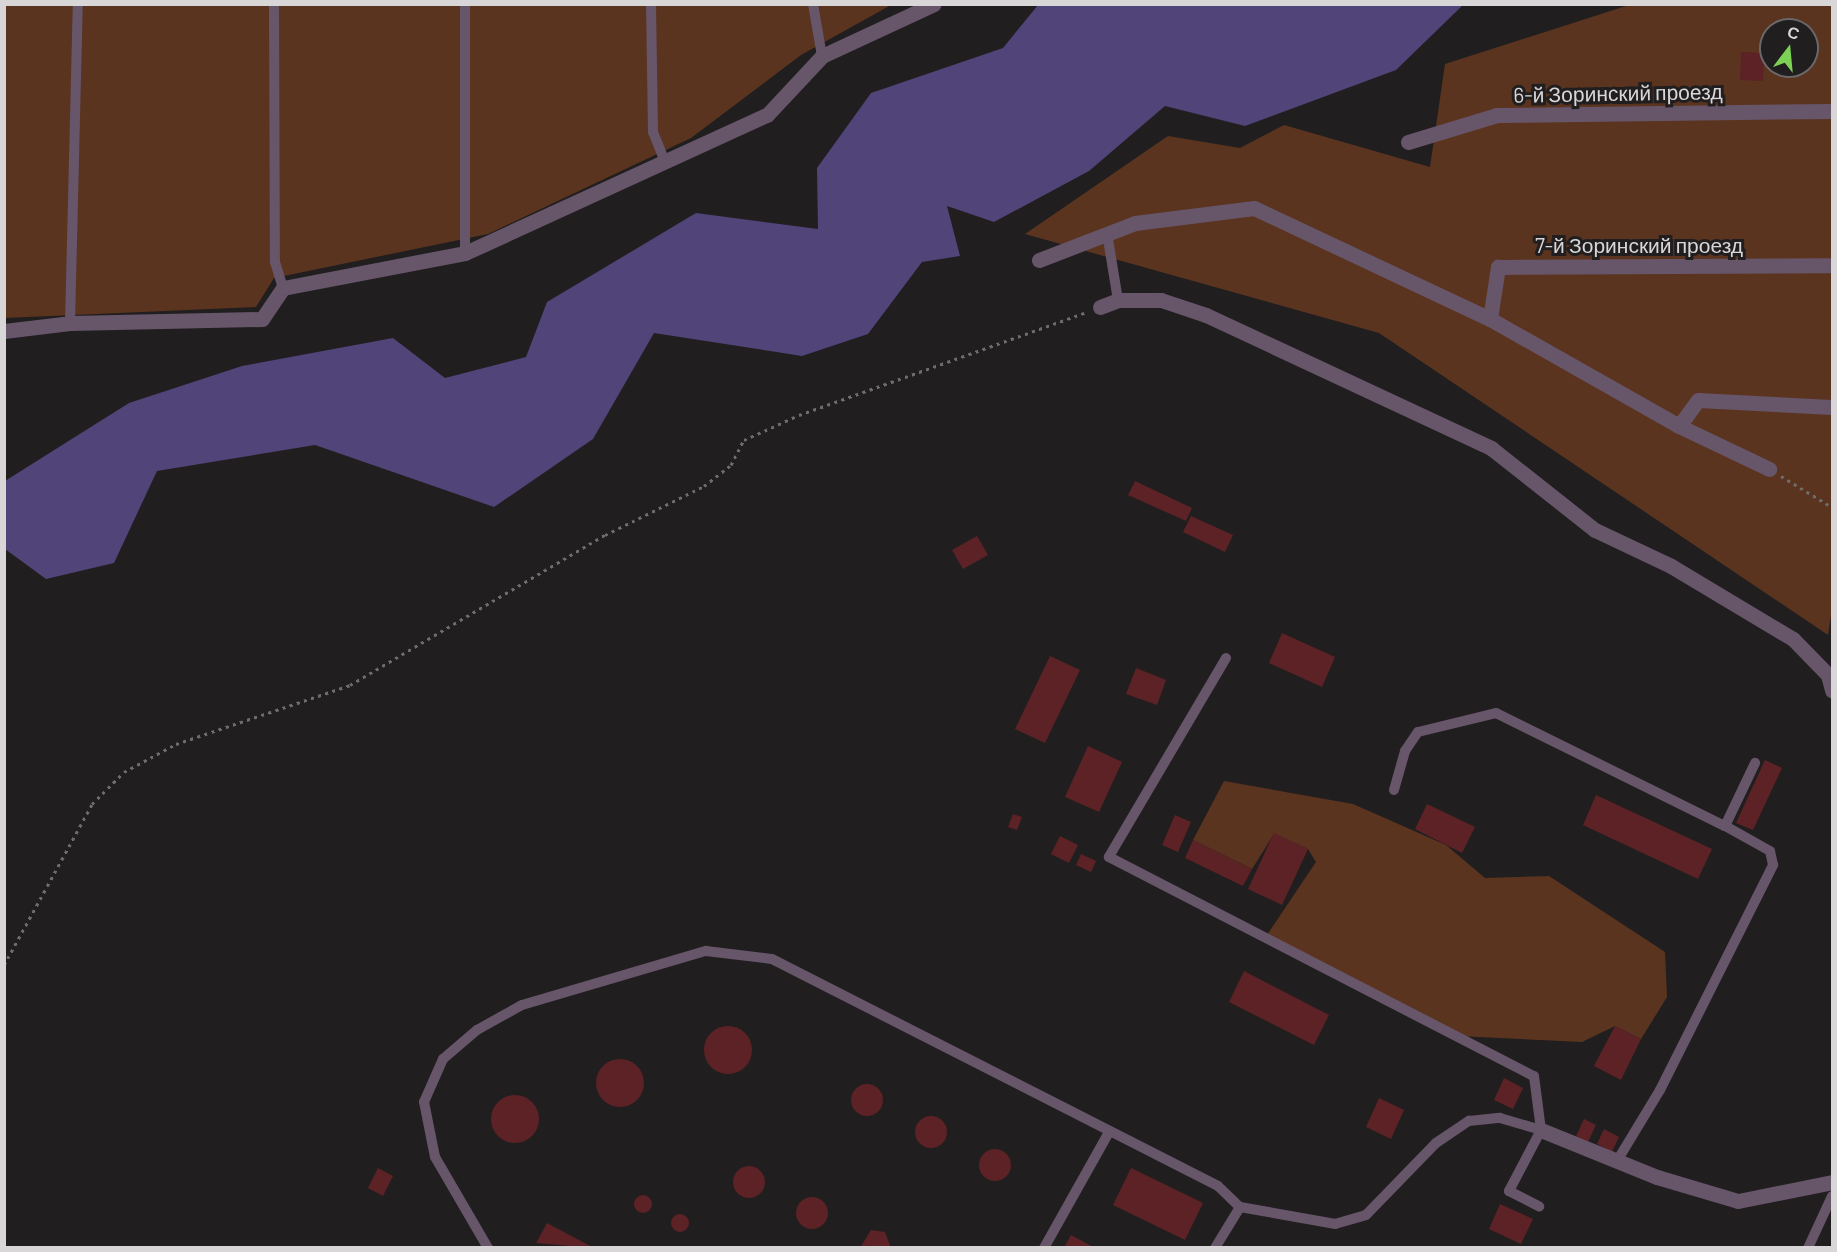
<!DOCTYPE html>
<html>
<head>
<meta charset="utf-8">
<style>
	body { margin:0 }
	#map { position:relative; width:1837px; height:1252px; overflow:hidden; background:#211e1f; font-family:Barlow,sans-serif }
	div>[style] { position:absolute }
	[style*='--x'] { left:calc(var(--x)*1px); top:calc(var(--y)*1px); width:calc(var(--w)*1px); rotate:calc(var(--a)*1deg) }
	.green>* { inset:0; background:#5a341f }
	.water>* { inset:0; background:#504479 }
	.building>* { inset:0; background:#5d2225 }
	.round { border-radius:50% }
	.path>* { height:3px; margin-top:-1.5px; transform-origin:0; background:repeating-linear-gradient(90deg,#6f6c6d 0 3px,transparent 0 7.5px) }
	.service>* { height:10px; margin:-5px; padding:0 5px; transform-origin:5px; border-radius:5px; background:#67556a }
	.minor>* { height:15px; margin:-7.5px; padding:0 7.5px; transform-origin:7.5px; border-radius:7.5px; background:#67556a }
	span { translate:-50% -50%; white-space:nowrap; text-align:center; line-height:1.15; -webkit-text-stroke:6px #211e1f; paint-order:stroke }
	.street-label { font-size:21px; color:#d9d6d7 }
	.frame { position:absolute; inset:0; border:6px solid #d9d6d7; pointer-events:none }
	.north { position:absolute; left:1759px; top:18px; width:60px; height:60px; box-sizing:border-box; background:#211e1f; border:2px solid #6b6869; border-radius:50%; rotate:16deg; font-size:16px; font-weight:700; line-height:24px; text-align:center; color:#d9d6d7 }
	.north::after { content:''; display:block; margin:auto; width:21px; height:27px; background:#7dd154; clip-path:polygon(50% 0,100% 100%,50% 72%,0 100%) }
</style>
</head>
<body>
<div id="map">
	<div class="green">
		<div style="clip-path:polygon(5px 5px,891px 5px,801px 55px,691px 138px,488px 234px,274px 278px,256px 307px,5px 318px)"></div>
		<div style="clip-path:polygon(evenodd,1629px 5px,1832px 5px,1832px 609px,1828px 635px,1379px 333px,1025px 234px,1168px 136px,1240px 148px,1284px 125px,1430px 167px,1445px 64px,1629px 5px,1771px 30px,1807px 30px,1807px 66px,1771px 66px,1771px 30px)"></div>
		<div style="clip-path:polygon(1224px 781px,1353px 804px,1446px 845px,1485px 878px,1549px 876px,1665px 952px,1667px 997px,1641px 1039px,1615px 1026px,1582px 1042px,1458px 1036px,1265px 938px,1316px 862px,1308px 849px,1274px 834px,1252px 869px,1193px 840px)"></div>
	</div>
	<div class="water">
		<div style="clip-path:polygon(1038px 5px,1463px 5px,1396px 70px,1245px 126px,1165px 106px,1089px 171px,994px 222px,947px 206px,960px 256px,922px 262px,868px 334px,802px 356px,654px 333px,593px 439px,494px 507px,315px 445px,157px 471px,114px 563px,46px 579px,5px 549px,5px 481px,129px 403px,242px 366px,393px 338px,445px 378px,526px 357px,547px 302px,696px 213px,818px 229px,817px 168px,871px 93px,1003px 48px)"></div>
	</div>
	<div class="building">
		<div style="clip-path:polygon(1741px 52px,1764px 53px,1763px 81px,1740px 80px)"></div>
		<div style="clip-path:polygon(1135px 481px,1192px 508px,1186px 521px,1128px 495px)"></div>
		<div style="clip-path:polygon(1191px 516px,1233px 535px,1225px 552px,1183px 532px)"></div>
		<div style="clip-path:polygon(977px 536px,988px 555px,963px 569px,952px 550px)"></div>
		<div style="clip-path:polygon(1282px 633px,1335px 657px,1322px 687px,1269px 663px)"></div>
		<div style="clip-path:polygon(1050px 656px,1080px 670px,1045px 743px,1015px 729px)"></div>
		<div style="clip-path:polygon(1136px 668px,1166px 680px,1157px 705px,1126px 694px)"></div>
		<div style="clip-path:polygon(1088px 746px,1122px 762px,1099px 812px,1065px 797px)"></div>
		<div style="clip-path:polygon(1765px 760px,1782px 768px,1753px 830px,1736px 823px)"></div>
		<div style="clip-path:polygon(1596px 795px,1712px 849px,1698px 879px,1583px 825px)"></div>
		<div style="clip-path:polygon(1427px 804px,1475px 827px,1462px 853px,1415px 829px)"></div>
		<div style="clip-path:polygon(1013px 814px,1022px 817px,1017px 830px,1008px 827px)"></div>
		<div style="clip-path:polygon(1175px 815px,1191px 822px,1178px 852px,1162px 845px)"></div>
		<div style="clip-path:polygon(1274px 833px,1308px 849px,1282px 905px,1248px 889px)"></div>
		<div style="clip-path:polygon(1060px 836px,1078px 845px,1069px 863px,1051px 854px)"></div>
		<div style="clip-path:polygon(1193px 840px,1252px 869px,1243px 886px,1185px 858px)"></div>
		<div style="clip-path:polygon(1081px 854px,1096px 861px,1091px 872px,1076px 865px)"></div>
		<div style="clip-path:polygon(1244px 971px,1329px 1015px,1314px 1045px,1229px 1002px)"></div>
		<div class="round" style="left:704px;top:1026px;width:48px;height:48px"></div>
		<div style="clip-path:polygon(1615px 1026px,1641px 1039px,1621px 1080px,1594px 1066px)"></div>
		<div class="round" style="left:596px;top:1059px;width:48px;height:48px"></div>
		<div style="clip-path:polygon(1504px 1078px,1523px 1088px,1513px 1109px,1494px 1100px)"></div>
		<div class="round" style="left:851px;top:1084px;width:32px;height:32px"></div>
		<div class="round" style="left:491px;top:1095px;width:48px;height:48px"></div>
		<div style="clip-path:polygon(1379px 1098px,1404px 1110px,1391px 1139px,1366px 1127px)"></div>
		<div class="round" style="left:915px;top:1116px;width:32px;height:32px"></div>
		<div style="clip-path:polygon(1584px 1119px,1596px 1125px,1588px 1142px,1576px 1136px)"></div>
		<div style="clip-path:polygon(1604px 1129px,1619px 1137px,1612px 1152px,1597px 1144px)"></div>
		<div class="round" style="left:979px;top:1149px;width:32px;height:32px"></div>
		<div class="round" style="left:733px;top:1166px;width:32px;height:32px"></div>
		<div style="clip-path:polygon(378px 1168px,393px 1176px,383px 1196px,368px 1188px)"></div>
		<div style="clip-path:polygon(1131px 1168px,1203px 1203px,1185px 1240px,1113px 1205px)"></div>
		<div class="round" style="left:634px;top:1195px;width:18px;height:18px"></div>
		<div class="round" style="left:796px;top:1197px;width:32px;height:32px"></div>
		<div style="clip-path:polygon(1500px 1204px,1533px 1219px,1521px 1244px,1489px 1229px)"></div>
		<div class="round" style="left:671px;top:1214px;width:18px;height:18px"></div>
		<div style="clip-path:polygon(547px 1223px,594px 1248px,536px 1243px)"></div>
		<div style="clip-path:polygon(871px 1230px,885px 1232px,891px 1248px,860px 1248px)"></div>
		<div style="clip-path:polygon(1071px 1235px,1095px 1248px,1064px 1248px)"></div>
	</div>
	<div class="path">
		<div style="--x:1781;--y:476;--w:60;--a:31.3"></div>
		<div style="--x:4;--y:965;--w:183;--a:-61.3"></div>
		<div style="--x:92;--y:804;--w:45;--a:-45"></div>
		<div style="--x:124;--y:772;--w:59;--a:-28.3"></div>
		<div style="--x:176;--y:744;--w:184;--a:-18.7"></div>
		<div style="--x:350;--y:685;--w:296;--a:-30.5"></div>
		<div style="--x:605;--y:535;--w:110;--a:-26.3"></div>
		<div style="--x:704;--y:486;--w:34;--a:-38"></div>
		<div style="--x:731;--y:465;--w:28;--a:-63"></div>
		<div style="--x:744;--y:440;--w:60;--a:-24.4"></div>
		<div style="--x:799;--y:415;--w:306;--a:-19.7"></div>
	</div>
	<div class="service">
		<div style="--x:274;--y:4;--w:258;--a:89.8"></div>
		<div style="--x:275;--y:262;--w:27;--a:73"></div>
		<div style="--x:651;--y:4;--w:128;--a:89.1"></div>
		<div style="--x:653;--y:132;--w:32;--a:68"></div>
		<div style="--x:813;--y:4;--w:53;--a:80.2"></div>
		<div style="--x:1107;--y:233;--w:68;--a:80.7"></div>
		<div style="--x:465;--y:253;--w:249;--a:-90"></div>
		<div style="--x:70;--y:323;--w:319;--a:-88.6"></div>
		<div style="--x:1226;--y:658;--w:231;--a:120.5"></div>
		<div style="--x:1109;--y:857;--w:478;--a:27.3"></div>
		<div style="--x:1534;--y:1076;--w:54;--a:82.6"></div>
		<div style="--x:1541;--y:1130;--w:69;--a:117.7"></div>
		<div style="--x:1509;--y:1191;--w:34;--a:27"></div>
		<div style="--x:1394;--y:790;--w:41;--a:-74.2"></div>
		<div style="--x:1405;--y:751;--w:23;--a:-56"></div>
		<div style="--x:1418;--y:732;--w:80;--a:-13.7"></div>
		<div style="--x:1496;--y:713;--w:255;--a:26.3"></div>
		<div style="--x:1617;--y:1161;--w:83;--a:-58.8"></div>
		<div style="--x:1660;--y:1090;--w:252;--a:-63.3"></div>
		<div style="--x:1773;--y:865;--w:14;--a:-102"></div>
		<div style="--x:1770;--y:851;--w:51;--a:-150.9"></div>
		<div style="--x:1725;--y:826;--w:70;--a:-64.5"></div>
		<div style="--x:488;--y:1248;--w:105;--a:-120.2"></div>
		<div style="--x:435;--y:1157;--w:56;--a:-101.3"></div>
		<div style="--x:424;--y:1102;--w:47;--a:-66.2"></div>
		<div style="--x:443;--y:1059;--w:45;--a:-40.5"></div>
		<div style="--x:477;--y:1030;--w:51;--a:-29.1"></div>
		<div style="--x:522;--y:1005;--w:192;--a:-16.4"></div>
		<div style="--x:706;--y:951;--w:66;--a:6.9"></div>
		<div style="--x:772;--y:959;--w:500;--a:26.97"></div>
		<div style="--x:1218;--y:1186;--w:30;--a:44"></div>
		<div style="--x:1240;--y:1207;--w:97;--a:10.1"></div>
		<div style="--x:1335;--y:1224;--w:32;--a:-16"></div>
		<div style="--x:1366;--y:1215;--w:100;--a:-45.8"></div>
		<div style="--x:1436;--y:1143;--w:40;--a:-34"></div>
		<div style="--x:1469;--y:1121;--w:31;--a:-6"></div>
		<div style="--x:1500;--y:1118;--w:43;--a:16.3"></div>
		<div style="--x:1044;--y:1248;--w:133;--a:-60.7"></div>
		<div style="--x:1215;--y:1248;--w:48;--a:-58.6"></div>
		<div style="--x:1808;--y:1248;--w:57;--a:-65.2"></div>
	</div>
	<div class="minor">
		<div style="--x:1408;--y:142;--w:93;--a:-16.9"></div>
		<div style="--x:1497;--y:115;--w:335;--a:-0.7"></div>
		<div style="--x:1039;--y:260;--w:103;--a:-21.1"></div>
		<div style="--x:1135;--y:223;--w:120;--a:-7.2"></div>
		<div style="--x:1254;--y:208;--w:261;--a:25.2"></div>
		<div style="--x:1490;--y:319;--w:217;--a:29.5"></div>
		<div style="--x:1679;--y:426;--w:100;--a:25.5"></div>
		<div style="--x:1100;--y:307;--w:19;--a:-21"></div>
		<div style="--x:1118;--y:300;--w:43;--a:0"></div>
		<div style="--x:1161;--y:300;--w:47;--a:18.4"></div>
		<div style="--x:1206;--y:315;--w:315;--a:25"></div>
		<div style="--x:1491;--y:448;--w:132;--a:38.3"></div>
		<div style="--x:1595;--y:530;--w:84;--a:25.3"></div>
		<div style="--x:1671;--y:566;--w:142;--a:30.9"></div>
		<div style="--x:1793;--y:639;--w:50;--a:45.8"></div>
		<div style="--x:1828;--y:675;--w:16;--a:75"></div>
		<div style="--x:1490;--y:319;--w:53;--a:-81.3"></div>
		<div style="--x:1498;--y:267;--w:334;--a:-0.3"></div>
		<div style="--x:4;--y:331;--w:66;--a:-6.9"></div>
		<div style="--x:70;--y:323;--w:192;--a:-1.2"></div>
		<div style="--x:262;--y:319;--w:37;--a:-56"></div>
		<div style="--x:283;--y:288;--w:185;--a:-10.9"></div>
		<div style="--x:465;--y:253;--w:332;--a:-24.6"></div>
		<div style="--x:767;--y:115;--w:81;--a:-47"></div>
		<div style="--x:822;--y:56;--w:123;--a:-24.9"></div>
		<div style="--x:1679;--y:426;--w:32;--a:-54"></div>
		<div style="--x:1698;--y:400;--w:134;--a:3"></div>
		<div style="--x:1541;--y:1130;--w:125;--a:22.1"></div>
		<div style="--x:1657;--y:1177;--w:84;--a:16.5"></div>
		<div style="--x:1738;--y:1201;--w:96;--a:-11.4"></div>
	</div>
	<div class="street-label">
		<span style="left:1618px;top:93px;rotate:-1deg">6-й Зоринский проезд</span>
		<span style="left:1639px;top:245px">7-й Зоринский проезд</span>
	</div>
	<div class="frame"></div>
	<div class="north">С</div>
</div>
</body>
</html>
